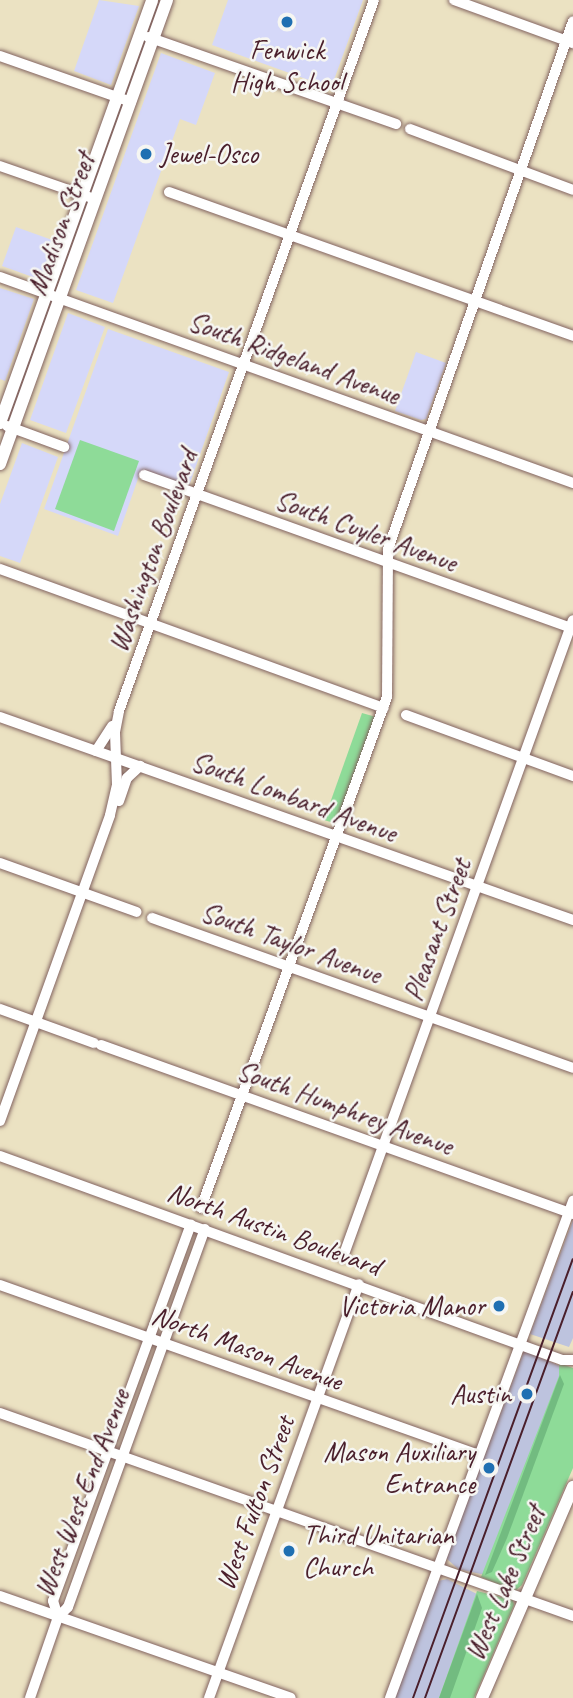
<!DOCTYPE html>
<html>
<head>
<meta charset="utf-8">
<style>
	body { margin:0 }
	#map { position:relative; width:573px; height:1698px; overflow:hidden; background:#ebe2c2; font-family:Caveat,sans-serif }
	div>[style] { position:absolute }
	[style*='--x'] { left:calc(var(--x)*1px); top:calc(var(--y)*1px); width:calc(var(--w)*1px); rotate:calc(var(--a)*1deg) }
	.built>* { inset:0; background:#d5d8f9 }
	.industrial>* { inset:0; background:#bdc3de }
	.green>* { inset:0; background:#8edb98 }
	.forest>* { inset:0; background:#72bb80 }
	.roads { filter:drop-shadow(0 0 2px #826360) drop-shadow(0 0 2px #826360) }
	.minor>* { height:10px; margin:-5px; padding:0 5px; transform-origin:5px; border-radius:5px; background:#fff }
	.major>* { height:12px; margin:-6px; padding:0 6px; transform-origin:6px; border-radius:6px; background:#fff }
	.rail>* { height:2px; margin:-1px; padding:0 1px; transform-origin:1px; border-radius:1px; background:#4a1f2b }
	.dots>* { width:19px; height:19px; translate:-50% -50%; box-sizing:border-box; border:4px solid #f6f6f2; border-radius:50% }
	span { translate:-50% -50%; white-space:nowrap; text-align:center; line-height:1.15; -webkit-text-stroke:5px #f6f6f2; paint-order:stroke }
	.poi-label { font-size:28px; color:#4a1f2b }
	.left { translate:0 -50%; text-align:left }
	.right { translate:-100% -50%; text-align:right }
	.street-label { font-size:28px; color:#4a1f2b }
</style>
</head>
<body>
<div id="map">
	<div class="built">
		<div style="clip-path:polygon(99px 0,139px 6px,111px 85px,74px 71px)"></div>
		<div style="clip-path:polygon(228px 0,363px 0,331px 88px,212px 45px)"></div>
		<div style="clip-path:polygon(161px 53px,215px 73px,196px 125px,180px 119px,113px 303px,76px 290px)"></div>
		<div style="clip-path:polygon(16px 227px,55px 241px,41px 280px,2px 266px)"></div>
		<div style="clip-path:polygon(0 288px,34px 299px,5px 381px,0 379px)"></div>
		<div style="clip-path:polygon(68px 313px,105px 327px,66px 433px,30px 420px)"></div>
		<div style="clip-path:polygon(108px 329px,229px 372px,189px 486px,140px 473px,118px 536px,44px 509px)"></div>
		<div style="clip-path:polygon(416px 352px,446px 363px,426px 419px,421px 420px,395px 411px)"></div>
		<div style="clip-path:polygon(22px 443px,58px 457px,20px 563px,0 556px,0 504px)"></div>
	</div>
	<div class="industrial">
		<div style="clip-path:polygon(573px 1220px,573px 1338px,569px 1347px,530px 1334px)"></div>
		<div style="clip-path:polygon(524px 1351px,560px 1366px,560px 1375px,485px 1575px,458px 1569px,446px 1558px)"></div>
		<div style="clip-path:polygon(447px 1579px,477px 1594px,439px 1698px,395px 1698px,438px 1581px)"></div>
	</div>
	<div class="green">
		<div style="clip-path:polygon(80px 440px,139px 461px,114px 531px,55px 509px)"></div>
		<div style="clip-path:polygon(362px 713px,376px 717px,337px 824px,324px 820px)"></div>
		<div style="clip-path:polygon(559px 1363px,573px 1368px,573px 1468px,522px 1585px,515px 1591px,481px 1577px,559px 1376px)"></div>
		<div style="clip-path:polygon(477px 1591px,513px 1600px,514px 1605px,474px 1698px,439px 1698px)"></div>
	</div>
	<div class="forest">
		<div style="clip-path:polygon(560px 1375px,564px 1384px,507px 1538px,492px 1572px,485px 1575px)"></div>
		<div style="clip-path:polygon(477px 1594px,482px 1608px,450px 1698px,439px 1698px)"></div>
	</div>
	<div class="roads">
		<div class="minor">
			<div style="--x:454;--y:0;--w:127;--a:19.9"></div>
			<div style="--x:148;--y:37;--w:263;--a:19.3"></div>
			<div style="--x:0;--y:56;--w:139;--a:19.3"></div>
			<div style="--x:410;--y:129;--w:174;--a:20.5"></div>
			<div style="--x:0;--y:166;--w:101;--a:19.2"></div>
			<div style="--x:169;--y:192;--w:429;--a:19.6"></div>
			<div style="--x:0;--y:277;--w:609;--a:19.77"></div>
			<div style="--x:7;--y:426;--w:61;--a:20.2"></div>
			<div style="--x:144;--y:475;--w:456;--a:19.7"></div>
			<div style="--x:0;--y:569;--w:408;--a:19.9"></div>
			<div style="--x:406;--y:715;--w:178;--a:20.1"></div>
			<div style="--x:0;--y:717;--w:608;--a:19.51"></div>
			<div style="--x:96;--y:751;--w:30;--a:-57"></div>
			<div style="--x:119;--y:801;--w:24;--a:-71"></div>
			<div style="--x:127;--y:778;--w:18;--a:-43"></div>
			<div style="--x:0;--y:863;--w:145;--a:19.7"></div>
			<div style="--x:152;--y:918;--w:447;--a:19.6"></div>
			<div style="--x:0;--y:1009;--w:100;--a:19.9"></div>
			<div style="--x:101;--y:1045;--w:501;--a:19.7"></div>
			<div style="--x:0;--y:1121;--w:325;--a:-70.2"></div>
			<div style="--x:110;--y:815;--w:31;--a:-77"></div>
			<div style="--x:117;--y:785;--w:53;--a:-92.2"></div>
			<div style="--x:115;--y:732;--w:21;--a:-79"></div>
			<div style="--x:119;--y:711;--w:755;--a:-70.27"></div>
			<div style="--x:0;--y:1156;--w:598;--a:19.95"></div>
			<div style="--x:562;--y:1360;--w:11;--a:0"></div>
			<div style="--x:201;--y:1208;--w:544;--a:-70"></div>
			<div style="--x:387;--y:697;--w:148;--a:-89.6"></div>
			<div style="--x:388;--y:549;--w:559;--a:-70.69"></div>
			<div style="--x:343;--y:1257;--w:677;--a:-70.15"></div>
			<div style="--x:0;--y:1285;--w:508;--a:19.54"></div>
			<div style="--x:0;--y:1413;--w:608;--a:19.51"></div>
			<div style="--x:0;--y:1596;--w:308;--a:19.3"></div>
			<div style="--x:58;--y:1617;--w:17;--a:-107"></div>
			<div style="--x:53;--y:1601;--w:401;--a:-69.9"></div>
			<div style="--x:58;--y:1617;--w:14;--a:-45"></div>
			<div style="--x:68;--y:1607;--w:402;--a:-70.1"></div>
			<div style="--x:30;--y:1698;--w:86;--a:-70.9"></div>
			<div style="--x:209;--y:1698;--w:440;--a:-70.1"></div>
			<div style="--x:390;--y:1698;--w:530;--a:-69.79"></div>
		</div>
		<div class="major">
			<div style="--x:0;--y:423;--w:449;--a:-70.2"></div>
			<div style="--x:0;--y:464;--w:493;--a:-70.2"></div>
			<div style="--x:482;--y:1698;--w:230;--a:-66.7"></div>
		</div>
	</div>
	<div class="rail">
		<div style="--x:413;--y:1698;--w:467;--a:-70"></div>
		<div style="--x:425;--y:1698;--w:432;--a:-70"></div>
	</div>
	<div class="dots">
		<div style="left:287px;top:22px;background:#1f6fb2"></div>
		<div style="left:146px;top:154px;background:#1f6fb2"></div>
		<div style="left:499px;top:1306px;background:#1f6fb2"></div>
		<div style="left:527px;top:1394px;background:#1f6fb2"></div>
		<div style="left:489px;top:1468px;background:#1f6fb2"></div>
		<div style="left:289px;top:1551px;background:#1f6fb2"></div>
	</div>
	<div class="poi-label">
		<span style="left:287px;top:66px">Fenwick<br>High School</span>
		<span class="left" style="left:160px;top:154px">Jewel-Osco</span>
		<span class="right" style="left:485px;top:1306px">Victoria Manor</span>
		<span class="right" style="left:511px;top:1394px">Austin</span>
		<span class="right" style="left:475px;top:1468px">Mason Auxiliary<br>Entrance</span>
		<span class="left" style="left:303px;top:1551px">Third Unitarian<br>Church</span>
	</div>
	<div class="street-label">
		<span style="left:61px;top:224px;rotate:-70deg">Madison Street</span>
		<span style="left:294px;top:358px;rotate:20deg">South Ridgeland Avenue</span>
		<span style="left:366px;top:531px;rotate:20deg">South Cuyler Avenue</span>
		<span style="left:153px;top:551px;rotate:-70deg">Washington Boulevard</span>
		<span style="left:294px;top:797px;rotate:20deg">South Lombard Avenue</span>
		<span style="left:437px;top:930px;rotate:-70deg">Pleasant Street</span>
		<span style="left:291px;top:943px;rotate:20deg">South Taylor Avenue</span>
		<span style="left:345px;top:1108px;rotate:20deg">South Humphrey Avenue</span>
		<span style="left:274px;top:1229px;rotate:20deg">North Austin Boulevard</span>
		<span style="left:247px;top:1348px;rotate:20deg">North Mason Avenue</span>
		<span style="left:82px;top:1493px;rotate:-69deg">West West End Avenue</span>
		<span style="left:255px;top:1503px;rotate:-70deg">West Fulton Street</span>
		<span style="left:505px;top:1583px;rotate:-67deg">West Lake Street</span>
	</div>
</div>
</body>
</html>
